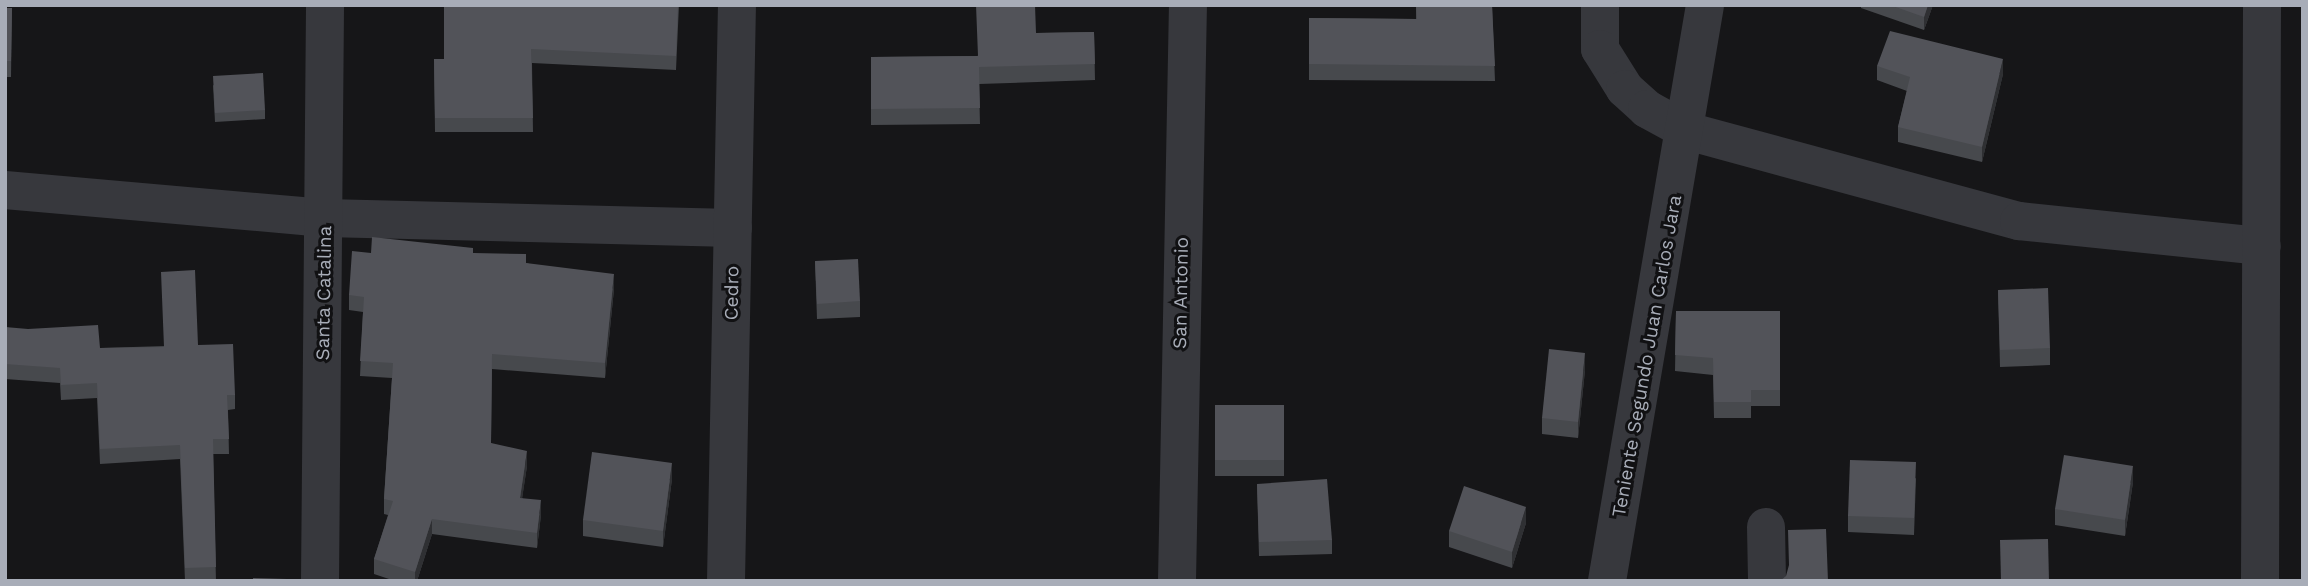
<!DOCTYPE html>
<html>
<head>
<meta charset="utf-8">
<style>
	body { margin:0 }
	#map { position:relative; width:2308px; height:586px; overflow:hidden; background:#161618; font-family:"Work Sans",sans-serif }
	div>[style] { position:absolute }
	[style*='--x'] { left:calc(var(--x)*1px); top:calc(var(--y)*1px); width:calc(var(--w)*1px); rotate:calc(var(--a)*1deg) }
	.minor>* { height:38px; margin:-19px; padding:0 19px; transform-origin:19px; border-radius:19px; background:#37383d }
	.wall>* { inset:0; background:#47494d }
	.shaded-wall>* { inset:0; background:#2f3033 }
	.building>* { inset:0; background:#525359 }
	span { translate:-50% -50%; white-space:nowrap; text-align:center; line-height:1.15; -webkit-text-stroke:6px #111113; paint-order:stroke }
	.street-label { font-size:19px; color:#a8adb8 }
	.frame { position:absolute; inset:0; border:7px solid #a8adb8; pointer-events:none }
</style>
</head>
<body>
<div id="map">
	<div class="minor">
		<div style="--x:1600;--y:5;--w:44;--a:90"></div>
		<div style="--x:1600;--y:49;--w:47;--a:58"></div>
		<div style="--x:1625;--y:89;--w:30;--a:42"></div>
		<div style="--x:1647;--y:109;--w:46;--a:28.8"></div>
		<div style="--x:1687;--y:131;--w:344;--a:15.2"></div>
		<div style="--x:2019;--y:221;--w:244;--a:5.9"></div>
		<div style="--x:5;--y:190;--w:321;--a:5"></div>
		<div style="--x:325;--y:218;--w:408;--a:1.4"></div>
		<div style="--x:1766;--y:527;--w:54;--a:88.9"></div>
		<div style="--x:320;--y:581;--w:576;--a:-89.5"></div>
		<div style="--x:726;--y:581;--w:576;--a:-88.91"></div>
		<div style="--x:1177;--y:581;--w:576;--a:-88.91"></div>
		<div style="--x:1607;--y:581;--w:584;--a:-80.34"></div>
		<div style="--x:2260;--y:581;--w:576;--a:-89.8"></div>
	</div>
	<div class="wall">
		<div style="clip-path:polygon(679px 5px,676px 70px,532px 63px,533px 132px,435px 132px,434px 59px,444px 59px)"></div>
		<div style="clip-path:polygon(1416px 5px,1492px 5px,1495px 81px,1309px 80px,1309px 18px,1416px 19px)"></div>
		<div style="clip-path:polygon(1861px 5px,1933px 5px,1924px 30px,1861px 8px)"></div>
		<div style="clip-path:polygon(5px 8px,12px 8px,11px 77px,5px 77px)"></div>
		<div style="clip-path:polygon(1094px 32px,1095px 80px,979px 84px,980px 124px,871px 125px,871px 57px,977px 56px,1036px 33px)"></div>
		<div style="clip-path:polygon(1877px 66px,2003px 74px,1982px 162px,1898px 142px,1898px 127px,1907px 91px,1877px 80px)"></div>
		<div style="clip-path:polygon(213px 85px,265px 110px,265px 119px,215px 122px)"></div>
		<div style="clip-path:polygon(371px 253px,473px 253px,526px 263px,614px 289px,605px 378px,492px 369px,491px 443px,527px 466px,522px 498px,541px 515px,537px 548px,432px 534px,417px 581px,395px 581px,374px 574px,374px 559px,388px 515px,384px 514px,384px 499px,392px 378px,360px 376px,363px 312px,349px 310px,349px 295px)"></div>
		<div style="clip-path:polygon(815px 261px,860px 301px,860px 317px,817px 319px)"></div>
		<div style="clip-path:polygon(1998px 290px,2050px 348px,2050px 365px,2000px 367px)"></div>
		<div style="clip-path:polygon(1676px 311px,1780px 311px,1780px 406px,1751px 406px,1751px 418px,1714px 418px,1713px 375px,1675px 371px)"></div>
		<div style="clip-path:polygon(5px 327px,100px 348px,198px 345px,235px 395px,235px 409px,228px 410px,229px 454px,213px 454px,216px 581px,185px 581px,180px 459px,100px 464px,97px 398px,61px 400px,60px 383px,5px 379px)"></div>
		<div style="clip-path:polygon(1585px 370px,1578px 438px,1542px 434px,1542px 418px)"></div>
		<div style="clip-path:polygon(1215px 405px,1284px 405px,1284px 476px,1215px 476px)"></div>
		<div style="clip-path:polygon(1916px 478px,1914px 535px,1848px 532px,1848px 516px)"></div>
		<div style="clip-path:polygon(672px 479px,663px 547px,583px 536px,583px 520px)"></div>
		<div style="clip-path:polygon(2133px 482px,2125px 536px,2055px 525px,2055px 509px)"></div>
		<div style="clip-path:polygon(1257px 484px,1332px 540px,1332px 554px,1259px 556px)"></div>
		<div style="clip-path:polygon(1526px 523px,1512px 568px,1449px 547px,1449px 531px)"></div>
	</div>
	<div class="shaded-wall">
		<div style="clip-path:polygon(1928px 5px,1933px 5px,1924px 30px,1924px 17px)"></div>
		<div style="clip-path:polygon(2003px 59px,2003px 74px,1982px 162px,1982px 147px)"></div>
		<div style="clip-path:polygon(614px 274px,614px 289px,605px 378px,605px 363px)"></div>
		<div style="clip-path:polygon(1585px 353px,1585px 370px,1578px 438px,1578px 422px)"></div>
		<div style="clip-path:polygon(527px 451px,527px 466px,520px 513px,520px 498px)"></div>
		<div style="clip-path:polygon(672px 463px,672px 479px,663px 547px,663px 531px)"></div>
		<div style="clip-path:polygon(2133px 466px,2133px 482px,2125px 536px,2125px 520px)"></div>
		<div style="clip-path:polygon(541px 500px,541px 515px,537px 548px,537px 533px)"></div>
		<div style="clip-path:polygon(1526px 507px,1526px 523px,1512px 568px,1512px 552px)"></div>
		<div style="clip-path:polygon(432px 519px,432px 534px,417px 581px,415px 581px,415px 572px)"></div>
	</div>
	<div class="building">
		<div style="clip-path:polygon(444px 5px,678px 5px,676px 56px,531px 49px,533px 118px,435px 118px,434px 59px,444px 59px)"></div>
		<div style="clip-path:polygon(976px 5px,1035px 5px,1036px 33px,1094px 32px,1095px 64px,979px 67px,980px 108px,871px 109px,871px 57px,978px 56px)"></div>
		<div style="clip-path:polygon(1416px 5px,1492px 5px,1495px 66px,1309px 64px,1309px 18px,1417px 19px)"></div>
		<div style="clip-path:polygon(1890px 5px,1928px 5px,1924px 17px)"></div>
		<div style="clip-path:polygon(5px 8px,12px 8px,11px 61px,5px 61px)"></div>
		<div style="clip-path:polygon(1890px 31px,2003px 59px,1982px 147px,1898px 127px,1910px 77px,1877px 66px)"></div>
		<div style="clip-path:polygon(263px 73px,265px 110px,215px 113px,213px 76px)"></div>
		<div style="clip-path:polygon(372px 237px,473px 248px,473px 253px,526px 254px,526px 263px,614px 274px,605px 363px,492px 354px,491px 443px,527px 451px,520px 498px,541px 500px,537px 533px,432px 519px,415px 572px,374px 559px,393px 501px,384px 499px,393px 363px,360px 361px,364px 297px,349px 295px,352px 251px,371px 253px)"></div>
		<div style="clip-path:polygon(858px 259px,860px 301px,817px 304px,815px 261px)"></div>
		<div style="clip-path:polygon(195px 270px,198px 345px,233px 344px,235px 395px,227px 395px,229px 439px,213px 439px,216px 567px,185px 568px,180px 445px,100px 449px,97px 383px,61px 385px,60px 368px,5px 364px,5px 327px,28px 329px,98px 325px,100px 348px,164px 347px,161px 272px)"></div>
		<div style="clip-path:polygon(2048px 288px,2050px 348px,2000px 350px,1998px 290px)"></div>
		<div style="clip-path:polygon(1676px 311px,1780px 311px,1780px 390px,1751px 390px,1751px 402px,1714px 402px,1713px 358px,1675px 355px)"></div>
		<div style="clip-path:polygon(1549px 349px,1585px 353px,1578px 422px,1542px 418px)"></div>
		<div style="clip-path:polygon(1215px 405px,1284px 405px,1284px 460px,1215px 460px)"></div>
		<div style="clip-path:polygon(592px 452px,672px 463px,663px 531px,583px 520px)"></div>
		<div style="clip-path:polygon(2064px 455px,2133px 466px,2125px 520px,2055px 509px)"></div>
		<div style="clip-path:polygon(1850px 460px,1916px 462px,1914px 518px,1848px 516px)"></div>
		<div style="clip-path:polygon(1327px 479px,1332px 540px,1259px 542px,1257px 484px)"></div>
		<div style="clip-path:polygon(1464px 486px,1526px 507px,1512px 552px,1449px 531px)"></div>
		<div style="clip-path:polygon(1826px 529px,1828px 581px,1780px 581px,1786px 576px,1789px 565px,1788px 530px)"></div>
		<div style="clip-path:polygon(2048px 539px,2049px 581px,2001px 581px,2000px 540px)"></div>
		<div style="clip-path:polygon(253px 578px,287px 579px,287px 581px,253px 581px)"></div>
	</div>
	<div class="street-label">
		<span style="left:324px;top:293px;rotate:-89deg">Santa Catalina</span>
		<span style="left:732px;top:293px;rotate:-89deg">Cedro</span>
		<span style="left:1181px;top:293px;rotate:-89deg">San Antonio</span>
		<span style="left:1647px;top:356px;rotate:-80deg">Teniente Segundo Juan Carlos Jara</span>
	</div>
	<div class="frame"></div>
</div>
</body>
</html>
